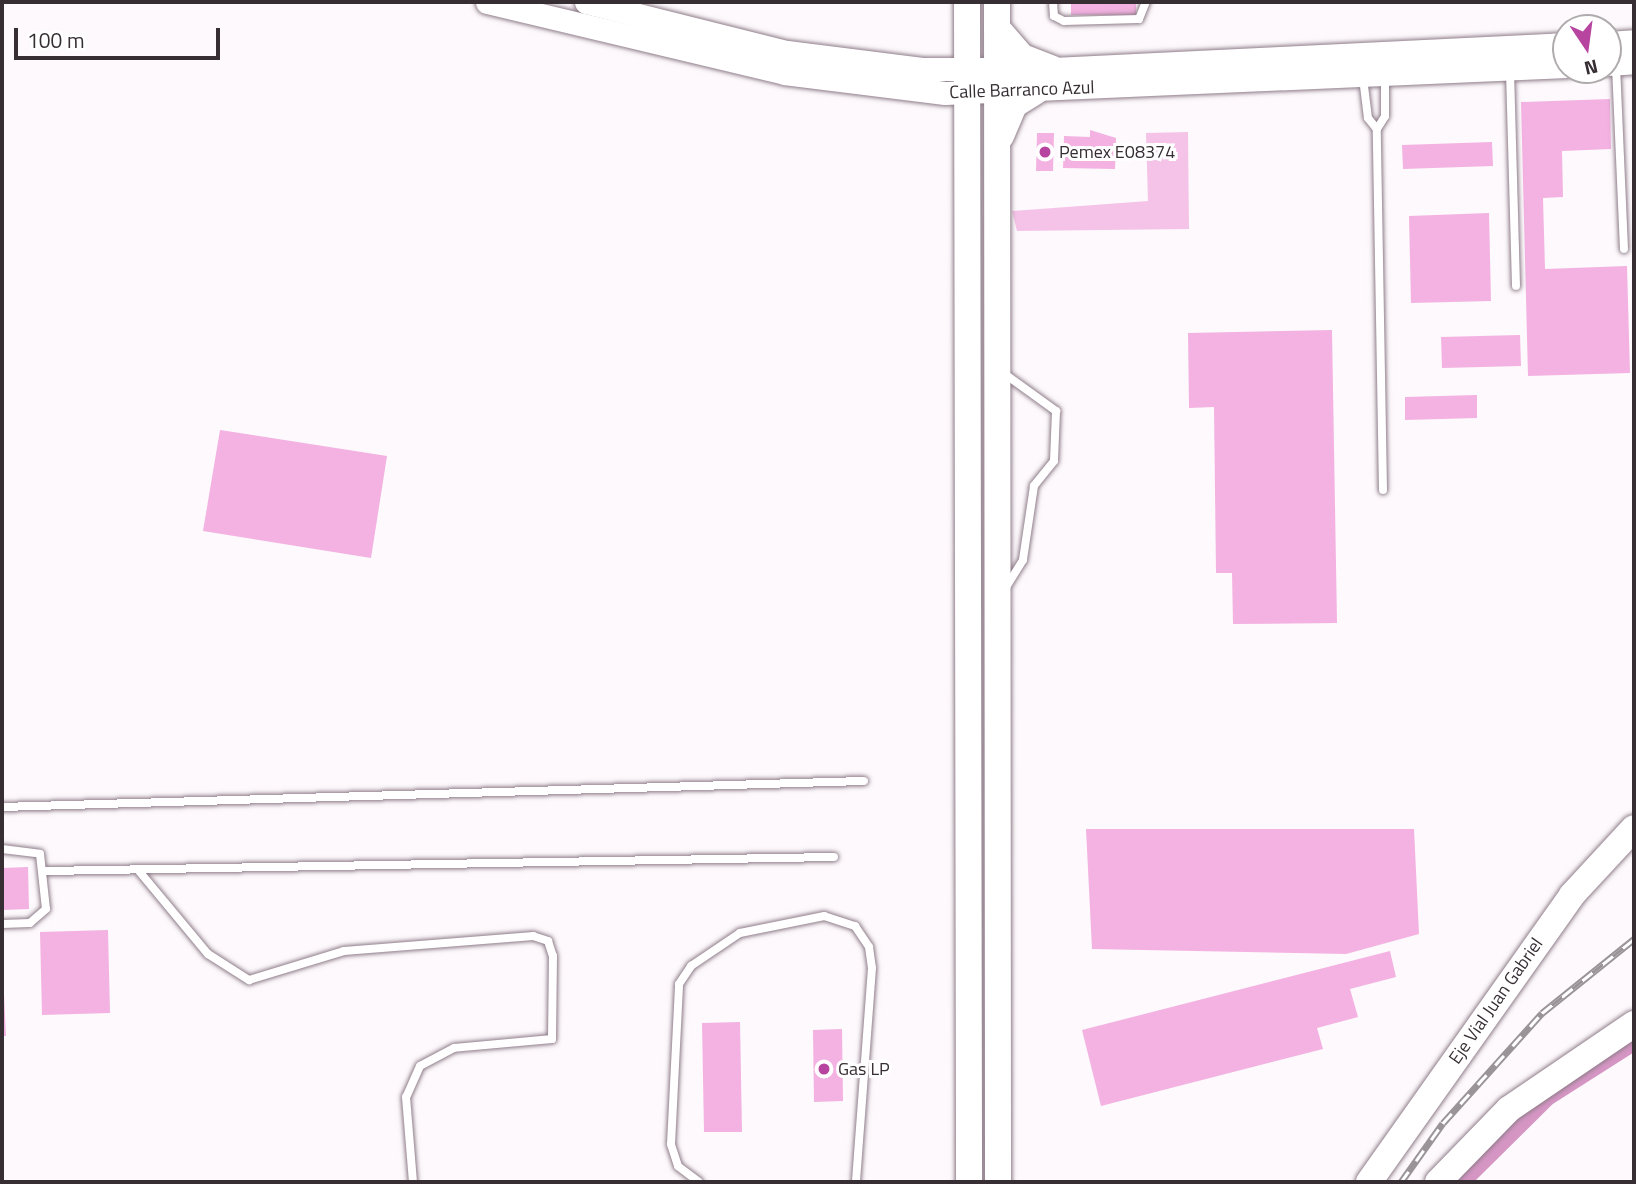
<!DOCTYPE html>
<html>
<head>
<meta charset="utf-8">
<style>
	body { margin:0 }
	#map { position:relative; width:1636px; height:1184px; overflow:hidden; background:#fdf9fc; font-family:"Titillium Web",sans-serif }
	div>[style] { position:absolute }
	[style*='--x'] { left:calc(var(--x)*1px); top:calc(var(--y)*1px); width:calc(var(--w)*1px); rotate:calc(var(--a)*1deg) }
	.green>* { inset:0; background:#f5c3e7 }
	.canal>* { height:14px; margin:-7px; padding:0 7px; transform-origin:7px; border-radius:7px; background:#d596c4 }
	.building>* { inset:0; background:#f3b2e1 }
	.roads { filter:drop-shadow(0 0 2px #8f7d8a) drop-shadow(0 0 2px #8f7d8a) }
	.lane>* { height:8px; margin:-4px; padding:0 4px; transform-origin:4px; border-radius:4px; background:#fff }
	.secondary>* { height:23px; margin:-11.5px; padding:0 11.5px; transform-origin:11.5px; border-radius:11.5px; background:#fff }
	.primary>* { height:26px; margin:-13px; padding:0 13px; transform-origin:13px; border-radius:13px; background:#fff }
	.rail>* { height:7px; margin-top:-3.5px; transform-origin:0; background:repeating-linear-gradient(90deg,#fff 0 13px,#9a9498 0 26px); box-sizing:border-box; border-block:2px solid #9a9498 }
	.dots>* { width:19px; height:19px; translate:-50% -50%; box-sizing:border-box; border:4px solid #fff; border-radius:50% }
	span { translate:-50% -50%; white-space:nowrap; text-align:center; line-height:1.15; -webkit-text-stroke:6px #fff; paint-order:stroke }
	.street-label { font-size:18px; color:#362e33 }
	.poi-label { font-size:18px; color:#362e33 }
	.left { translate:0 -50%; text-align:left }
	.frame { position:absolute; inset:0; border:4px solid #362e33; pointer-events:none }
	.north { position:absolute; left:1552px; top:14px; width:70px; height:70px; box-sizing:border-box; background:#fff; border:2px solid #afabad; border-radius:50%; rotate:167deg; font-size:19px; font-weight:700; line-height:28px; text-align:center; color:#362e33 }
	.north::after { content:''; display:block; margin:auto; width:24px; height:32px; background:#b7459f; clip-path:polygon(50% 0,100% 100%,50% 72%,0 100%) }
	.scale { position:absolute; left:14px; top:28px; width:206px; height:32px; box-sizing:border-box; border:4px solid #362e33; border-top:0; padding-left:9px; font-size:21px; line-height:24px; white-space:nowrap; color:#362e33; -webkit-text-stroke:5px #fff; paint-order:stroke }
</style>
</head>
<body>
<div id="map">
	<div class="green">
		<div style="clip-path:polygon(1188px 132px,1189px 229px,1017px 231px,1012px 211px,1148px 201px,1146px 133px)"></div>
	</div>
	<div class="canal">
		<div style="--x:1464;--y:1182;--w:120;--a:-44.7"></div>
		<div style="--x:1549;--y:1098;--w:101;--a:-32.4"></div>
	</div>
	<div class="building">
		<div style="clip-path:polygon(1071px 2px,1136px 2px,1136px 15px,1071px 15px)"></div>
		<div style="clip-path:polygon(1610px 99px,1611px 149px,1562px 151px,1563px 197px,1543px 198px,1545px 269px,1627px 266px,1630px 373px,1528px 376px,1521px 102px)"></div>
		<div style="clip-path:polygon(1090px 130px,1116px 138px,1115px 169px,1063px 168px,1064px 136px,1090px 137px)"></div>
		<div style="clip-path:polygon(1037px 133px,1054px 133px,1053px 171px,1036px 171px)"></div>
		<div style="clip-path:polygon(1492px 142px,1493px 166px,1403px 169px,1402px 145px)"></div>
		<div style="clip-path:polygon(1489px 213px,1491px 301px,1411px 303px,1409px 216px)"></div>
		<div style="clip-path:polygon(1332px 330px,1337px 623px,1233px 624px,1232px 573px,1216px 573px,1214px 407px,1189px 408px,1188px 333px)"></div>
		<div style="clip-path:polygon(1520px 335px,1521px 366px,1442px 368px,1441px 337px)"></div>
		<div style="clip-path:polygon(1477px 395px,1477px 418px,1405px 420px,1405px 397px)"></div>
		<div style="clip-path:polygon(220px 430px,387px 456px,371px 558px,203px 531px)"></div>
		<div style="clip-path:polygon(1086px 829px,1414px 829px,1419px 934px,1346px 954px,1092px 949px)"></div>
		<div style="clip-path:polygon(28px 867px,29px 909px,2px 910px,2px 868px)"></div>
		<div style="clip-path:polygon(108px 930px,110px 1013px,42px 1015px,40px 932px)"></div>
		<div style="clip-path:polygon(1390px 951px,1396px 977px,1350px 989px,1358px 1017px,1317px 1028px,1323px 1049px,1101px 1106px,1082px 1030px)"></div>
		<div style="clip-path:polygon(2px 952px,6px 1036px,2px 1036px)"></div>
		<div style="clip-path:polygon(740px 1022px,742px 1132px,704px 1132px,702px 1023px)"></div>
		<div style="clip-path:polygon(842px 1029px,843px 1101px,814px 1102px,813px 1030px)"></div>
	</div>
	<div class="roads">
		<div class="lane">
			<div style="--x:1053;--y:2;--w:14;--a:86"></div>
			<div style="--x:1054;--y:16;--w:11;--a:27"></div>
			<div style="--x:1064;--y:21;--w:75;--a:-1.5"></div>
			<div style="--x:1139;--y:19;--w:18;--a:-68"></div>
			<div style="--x:1616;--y:66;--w:183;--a:87.5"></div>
			<div style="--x:1510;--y:71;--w:215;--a:88.4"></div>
			<div style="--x:1363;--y:78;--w:40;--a:82.9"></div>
			<div style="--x:1368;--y:118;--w:14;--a:51"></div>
			<div style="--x:1002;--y:372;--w:67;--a:35.8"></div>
			<div style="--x:1056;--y:411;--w:50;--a:92.3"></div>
			<div style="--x:1054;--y:461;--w:32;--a:129"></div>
			<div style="--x:1034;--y:486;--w:75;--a:98.5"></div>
			<div style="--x:1023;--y:560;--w:36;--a:122"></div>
			<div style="--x:1383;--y:490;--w:361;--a:-91"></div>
			<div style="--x:1377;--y:129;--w:15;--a:-58"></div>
			<div style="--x:1385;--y:116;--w:40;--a:-90"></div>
			<div style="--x:2;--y:807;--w:862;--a:-1.73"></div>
			<div style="--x:2;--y:849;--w:38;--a:7"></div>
			<div style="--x:40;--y:854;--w:55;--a:83.8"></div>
			<div style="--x:46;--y:909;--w:21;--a:139"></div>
			<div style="--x:30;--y:923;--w:28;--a:178"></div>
			<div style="--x:46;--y:871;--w:788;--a:-1.02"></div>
			<div style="--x:139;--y:871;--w:108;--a:50.3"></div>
			<div style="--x:208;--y:954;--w:49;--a:32.4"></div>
			<div style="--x:249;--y:980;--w:99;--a:-17"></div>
			<div style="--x:344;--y:951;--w:190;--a:-4.5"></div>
			<div style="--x:533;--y:936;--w:16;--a:18"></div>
			<div style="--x:548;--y:941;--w:16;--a:72"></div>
			<div style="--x:553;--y:956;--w:83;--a:90.7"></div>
			<div style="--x:552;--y:1039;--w:98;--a:174.8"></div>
			<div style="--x:454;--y:1048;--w:38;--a:152"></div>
			<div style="--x:420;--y:1066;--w:34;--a:114"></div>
			<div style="--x:406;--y:1097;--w:85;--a:85.3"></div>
			<div style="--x:699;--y:1182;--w:26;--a:-143"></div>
			<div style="--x:678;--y:1166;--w:23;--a:-108"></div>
			<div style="--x:671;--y:1144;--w:160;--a:-87.1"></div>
			<div style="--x:679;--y:984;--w:22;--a:-56"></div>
			<div style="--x:691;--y:966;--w:59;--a:-34"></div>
			<div style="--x:740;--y:933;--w:86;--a:-11.4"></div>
			<div style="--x:824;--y:916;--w:33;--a:18"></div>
			<div style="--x:855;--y:926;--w:25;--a:56"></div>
			<div style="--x:869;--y:947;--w:21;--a:82"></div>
			<div style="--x:872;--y:968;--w:215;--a:94.3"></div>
		</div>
		<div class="secondary">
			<div style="--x:487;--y:2;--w:305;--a:13.4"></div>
			<div style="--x:784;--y:73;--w:162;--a:7.1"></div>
			<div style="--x:945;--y:93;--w:622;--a:-2.49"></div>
			<div style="--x:586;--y:2;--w:207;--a:14"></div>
			<div style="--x:787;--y:52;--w:138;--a:7.1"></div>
			<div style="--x:924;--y:69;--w:129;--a:0"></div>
			<div style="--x:1053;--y:69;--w:514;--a:-2.79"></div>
			<div style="--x:1608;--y:43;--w:26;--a:-4"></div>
			<div style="--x:1608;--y:64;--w:26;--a:-4"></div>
		</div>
		<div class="primary">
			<div style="--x:967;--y:2;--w:1180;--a:89.9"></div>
			<div style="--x:997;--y:2;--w:1180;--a:89.95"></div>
			<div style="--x:997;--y:28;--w:38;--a:49"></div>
			<div style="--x:1022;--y:57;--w:33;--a:21"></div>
			<div style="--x:1001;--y:136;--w:34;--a:-67"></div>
			<div style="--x:1014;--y:105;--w:26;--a:-32"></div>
			<div style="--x:1369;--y:1182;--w:352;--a:-54.7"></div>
			<div style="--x:1572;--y:895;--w:91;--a:-47.2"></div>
			<div style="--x:1438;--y:1182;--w:102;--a:-45.8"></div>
			<div style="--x:1509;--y:1109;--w:151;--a:-34.2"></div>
		</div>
	</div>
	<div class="rail">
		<div style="--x:1401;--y:1182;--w:72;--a:-54.6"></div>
		<div style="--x:1443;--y:1123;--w:148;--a:-48"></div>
		<div style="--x:1542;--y:1013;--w:118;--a:-38.8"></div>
	</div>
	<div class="dots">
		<div style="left:1045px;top:152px;background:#b7459f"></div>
		<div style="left:824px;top:1069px;background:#b7459f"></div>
	</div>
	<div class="street-label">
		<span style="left:1022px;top:90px;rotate:-2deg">Calle Barranco Azul</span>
		<span style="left:1496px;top:1001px;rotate:-55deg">Eje Vial Juan Gabriel</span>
	</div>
	<div class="poi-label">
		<span class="left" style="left:1059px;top:152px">Pemex E08374</span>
		<span class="left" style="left:838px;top:1069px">Gas LP</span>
	</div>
	<div class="frame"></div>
	<div class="north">N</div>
	<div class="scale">100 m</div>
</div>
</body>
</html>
